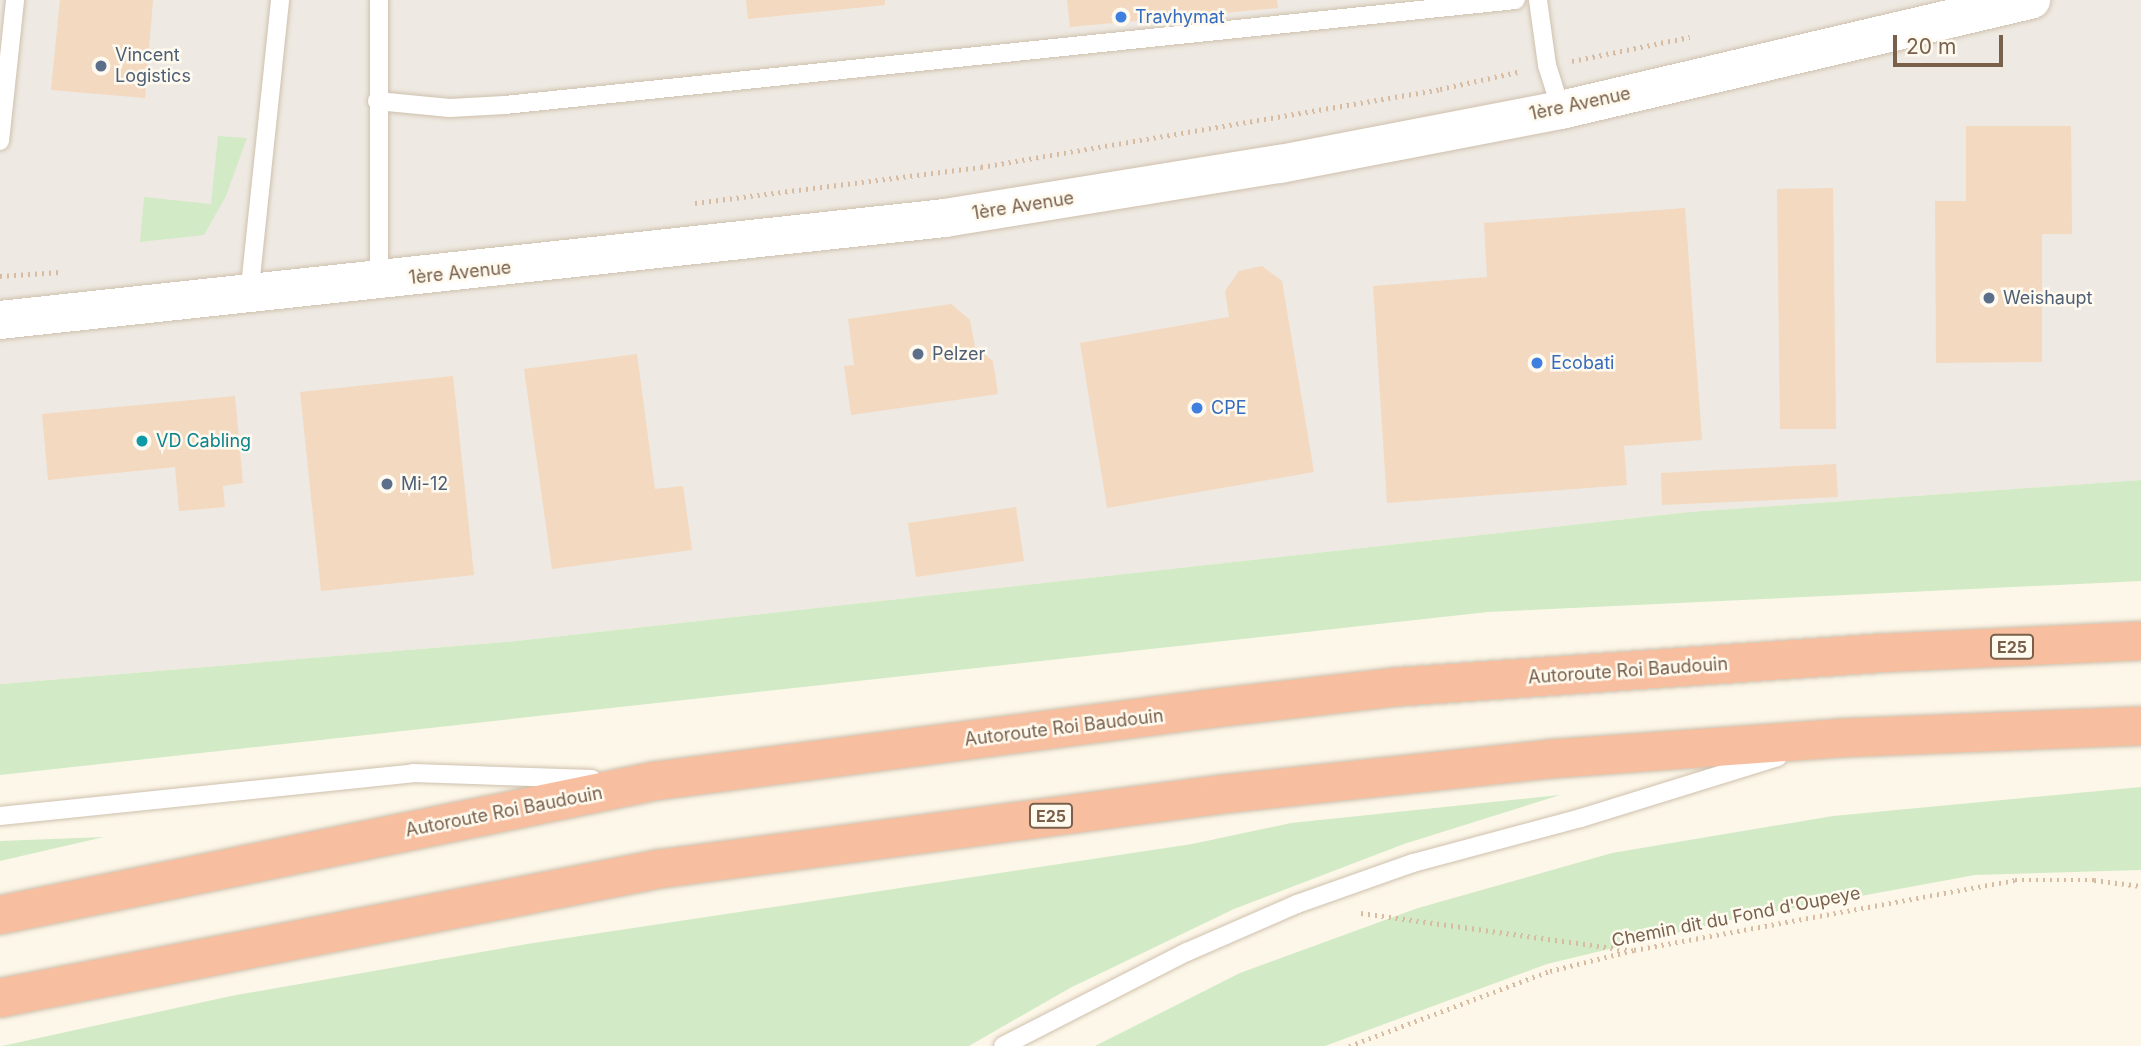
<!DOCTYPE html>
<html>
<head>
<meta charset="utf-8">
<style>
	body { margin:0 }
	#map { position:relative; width:2141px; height:1046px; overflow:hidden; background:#fdf7e9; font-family:Inter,sans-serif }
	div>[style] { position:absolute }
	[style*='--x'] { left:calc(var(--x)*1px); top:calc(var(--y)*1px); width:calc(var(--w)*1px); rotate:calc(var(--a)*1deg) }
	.industrial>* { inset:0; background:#eee9e2 }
	.green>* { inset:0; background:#d2ebc6 }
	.building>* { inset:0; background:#f3d9c0 }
	.path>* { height:4.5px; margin-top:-2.25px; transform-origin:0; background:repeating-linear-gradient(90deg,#d8bca2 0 2px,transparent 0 7px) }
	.roads { filter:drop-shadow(0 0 2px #cfc0ad) drop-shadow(0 0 2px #cfc0ad) }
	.lane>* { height:18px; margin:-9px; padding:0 9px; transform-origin:9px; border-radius:9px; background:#fff }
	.secondary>* { height:38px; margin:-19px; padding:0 19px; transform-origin:19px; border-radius:19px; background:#fff }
	.highway>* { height:38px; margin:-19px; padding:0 19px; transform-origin:19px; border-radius:19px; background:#f7bf9f }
	.dots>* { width:19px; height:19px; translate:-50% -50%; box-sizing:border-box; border:4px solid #fffaef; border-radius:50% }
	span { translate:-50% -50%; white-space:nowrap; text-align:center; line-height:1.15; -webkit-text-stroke:5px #fffaef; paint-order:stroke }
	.shield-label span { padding:2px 5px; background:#fffaef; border:2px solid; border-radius:5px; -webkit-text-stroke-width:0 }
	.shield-label { font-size:16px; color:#78604b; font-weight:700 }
	.shop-label { font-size:18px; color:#366cbe }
	.left { translate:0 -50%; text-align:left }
	.service-label { font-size:18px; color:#4e5e75 }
	.street-label { font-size:18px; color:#78604b }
	.culture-label { font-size:18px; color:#0d838f }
	.scale { position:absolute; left:1893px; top:35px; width:110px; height:32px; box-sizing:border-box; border:4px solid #78604b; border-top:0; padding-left:9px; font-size:21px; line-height:24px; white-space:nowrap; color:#78604b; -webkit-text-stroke:5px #fffaef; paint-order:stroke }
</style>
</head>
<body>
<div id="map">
	<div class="industrial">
		<div style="clip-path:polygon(0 0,2141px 0,2141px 480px,1689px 512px,516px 641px,0 684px)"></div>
	</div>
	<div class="green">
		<div style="clip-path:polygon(218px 136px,247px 138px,226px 196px,204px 235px,140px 242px,144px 197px,211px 204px)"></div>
		<div style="clip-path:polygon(2141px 480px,2141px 581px,1488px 612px,0 775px,0 684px,516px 641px,1689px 512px)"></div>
		<div style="clip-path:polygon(2141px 787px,2141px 870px,1975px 875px,1730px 920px,1547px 964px,1325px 1046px,1095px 1046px,1240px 973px,1418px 908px,1612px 853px,1833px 816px)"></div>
		<div style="clip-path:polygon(1560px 795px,1404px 844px,1234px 909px,1070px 988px,969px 1046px,2px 1046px,231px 996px,527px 944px,1192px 844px,1291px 823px)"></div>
		<div style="clip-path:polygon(104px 837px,0 861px,0 841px)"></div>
	</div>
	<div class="building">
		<div style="clip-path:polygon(60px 0,153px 0,145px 98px,51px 90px)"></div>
		<div style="clip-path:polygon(746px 0,885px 0,885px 5px,748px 19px)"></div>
		<div style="clip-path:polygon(1067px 0,1277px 0,1278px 8px,1070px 27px)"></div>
		<div style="clip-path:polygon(1966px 126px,2071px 126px,2072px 234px,2042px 234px,2042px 362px,1936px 363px,1935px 201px,1966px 201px)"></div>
		<div style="clip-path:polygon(1833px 188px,1836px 429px,1780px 429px,1777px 189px)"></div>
		<div style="clip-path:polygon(1685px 208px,1702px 440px,1624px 446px,1627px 485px,1387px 503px,1373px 286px,1487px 277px,1484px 223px)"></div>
		<div style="clip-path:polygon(1262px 266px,1282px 281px,1314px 472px,1107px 508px,1080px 343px,1229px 317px,1225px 291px,1239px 271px)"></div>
		<div style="clip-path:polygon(951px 304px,970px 320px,975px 347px,993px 361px,998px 394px,851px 415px,844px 366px,854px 365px,848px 319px)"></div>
		<div style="clip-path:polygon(637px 354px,655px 489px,683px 486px,692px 550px,552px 569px,524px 369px)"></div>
		<div style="clip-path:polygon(453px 376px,474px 575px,321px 591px,300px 392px)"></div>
		<div style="clip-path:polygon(235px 396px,243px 483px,223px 486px,225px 507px,179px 511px,175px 467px,48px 480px,42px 414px)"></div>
		<div style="clip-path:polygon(1836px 464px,1838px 497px,1662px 505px,1661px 473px)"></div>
		<div style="clip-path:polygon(1016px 507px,1024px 561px,916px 577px,908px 523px)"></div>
	</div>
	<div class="path">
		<div style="--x:1572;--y:61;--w:120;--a:-11.5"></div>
		<div style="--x:695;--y:203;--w:288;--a:-7.2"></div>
		<div style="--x:981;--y:167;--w:466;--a:-9.6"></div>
		<div style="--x:1440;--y:89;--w:84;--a:-12.4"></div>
		<div style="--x:0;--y:276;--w:60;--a:-3.8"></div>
		<div style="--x:1361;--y:913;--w:271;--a:7.9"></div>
		<div style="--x:1349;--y:1046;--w:215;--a:-20.5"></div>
		<div style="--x:1550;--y:971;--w:87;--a:-14"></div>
		<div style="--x:1634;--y:950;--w:387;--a:-10.4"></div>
		<div style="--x:2015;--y:880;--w:79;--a:0"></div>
		<div style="--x:2094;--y:880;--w:47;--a:7.3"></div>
	</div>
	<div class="roads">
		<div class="lane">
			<div style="--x:1538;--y:0;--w:66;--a:82.1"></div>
			<div style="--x:1547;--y:65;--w:47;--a:72.7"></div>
			<div style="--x:377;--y:101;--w:73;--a:5.5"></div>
			<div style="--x:450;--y:108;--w:55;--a:-3.1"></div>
			<div style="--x:505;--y:105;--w:1016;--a:-5.93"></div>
			<div style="--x:0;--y:141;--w:142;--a:-83.9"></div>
			<div style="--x:379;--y:282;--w:282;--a:-90"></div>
			<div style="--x:249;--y:296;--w:298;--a:-84"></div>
			<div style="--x:0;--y:816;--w:415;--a:-5.9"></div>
			<div style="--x:413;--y:773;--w:179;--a:1.9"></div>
			<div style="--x:1003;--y:1046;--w:207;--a:-27.1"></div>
			<div style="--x:1187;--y:952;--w:120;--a:-23.6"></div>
			<div style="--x:1297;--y:904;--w:123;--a:-19.5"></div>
			<div style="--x:1413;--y:863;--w:174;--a:-15"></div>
			<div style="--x:1581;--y:818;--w:206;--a:-17.2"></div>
		</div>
		<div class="secondary">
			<div style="--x:0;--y:320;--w:950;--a:-6.16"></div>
			<div style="--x:945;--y:218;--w:339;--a:-9.2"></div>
			<div style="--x:1280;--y:164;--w:286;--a:-10.9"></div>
			<div style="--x:1561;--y:110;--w:483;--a:-13.2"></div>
		</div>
		<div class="highway">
			<div style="--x:0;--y:915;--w:669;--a:-11.56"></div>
			<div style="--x:655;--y:781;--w:557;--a:-7.43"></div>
			<div style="--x:1207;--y:709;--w:190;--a:-6.6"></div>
			<div style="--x:1396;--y:687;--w:487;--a:-4"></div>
			<div style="--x:1882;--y:653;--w:259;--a:-2.7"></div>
			<div style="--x:0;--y:998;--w:672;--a:-11.08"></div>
			<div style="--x:659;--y:869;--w:569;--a:-7.57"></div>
			<div style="--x:1223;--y:794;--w:328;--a:-6.1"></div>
			<div style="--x:1549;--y:759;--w:292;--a:-4.1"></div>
			<div style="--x:1840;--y:738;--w:301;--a:-2.3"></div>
		</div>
	</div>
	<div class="dots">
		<div style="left:1121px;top:17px;background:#3f7fe0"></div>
		<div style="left:101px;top:66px;background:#5c6f8a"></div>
		<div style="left:1989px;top:298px;background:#5c6f8a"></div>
		<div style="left:918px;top:354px;background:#5c6f8a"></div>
		<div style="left:1537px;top:363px;background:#3f7fe0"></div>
		<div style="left:1197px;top:408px;background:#3f7fe0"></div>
		<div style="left:142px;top:441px;background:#0f9aa8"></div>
		<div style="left:387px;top:484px;background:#5c6f8a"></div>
	</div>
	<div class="shield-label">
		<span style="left:2012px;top:647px">E25</span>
		<span style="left:1051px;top:816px">E25</span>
	</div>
	<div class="shop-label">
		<span class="left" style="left:1135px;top:17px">Travhymat</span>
		<span class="left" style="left:1551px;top:363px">Ecobati</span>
		<span class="left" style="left:1211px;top:408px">CPE</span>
	</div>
	<div class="service-label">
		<span class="left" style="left:115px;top:66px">Vincent<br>Logistics</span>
		<span class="left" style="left:2003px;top:298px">Weishaupt</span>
		<span class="left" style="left:932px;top:354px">Pelzer</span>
		<span class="left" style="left:401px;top:484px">Mi-12</span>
	</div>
	<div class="street-label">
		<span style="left:1580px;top:104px;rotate:-12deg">1ère Avenue</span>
		<span style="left:1023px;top:206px;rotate:-9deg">1ère Avenue</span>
		<span style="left:460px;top:273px;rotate:-6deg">1ère Avenue</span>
		<span style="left:1628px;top:671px;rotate:-4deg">Autoroute Roi Baudouin</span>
		<span style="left:1064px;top:728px;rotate:-7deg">Autoroute Roi Baudouin</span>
		<span style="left:504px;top:812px;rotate:-11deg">Autoroute Roi Baudouin</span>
		<span style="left:1736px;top:917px;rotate:-11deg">Chemin dit du Fond d'Oupeye</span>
	</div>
	<div class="culture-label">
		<span class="left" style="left:156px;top:441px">VD Cabling</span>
	</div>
	<div class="scale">20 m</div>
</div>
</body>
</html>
